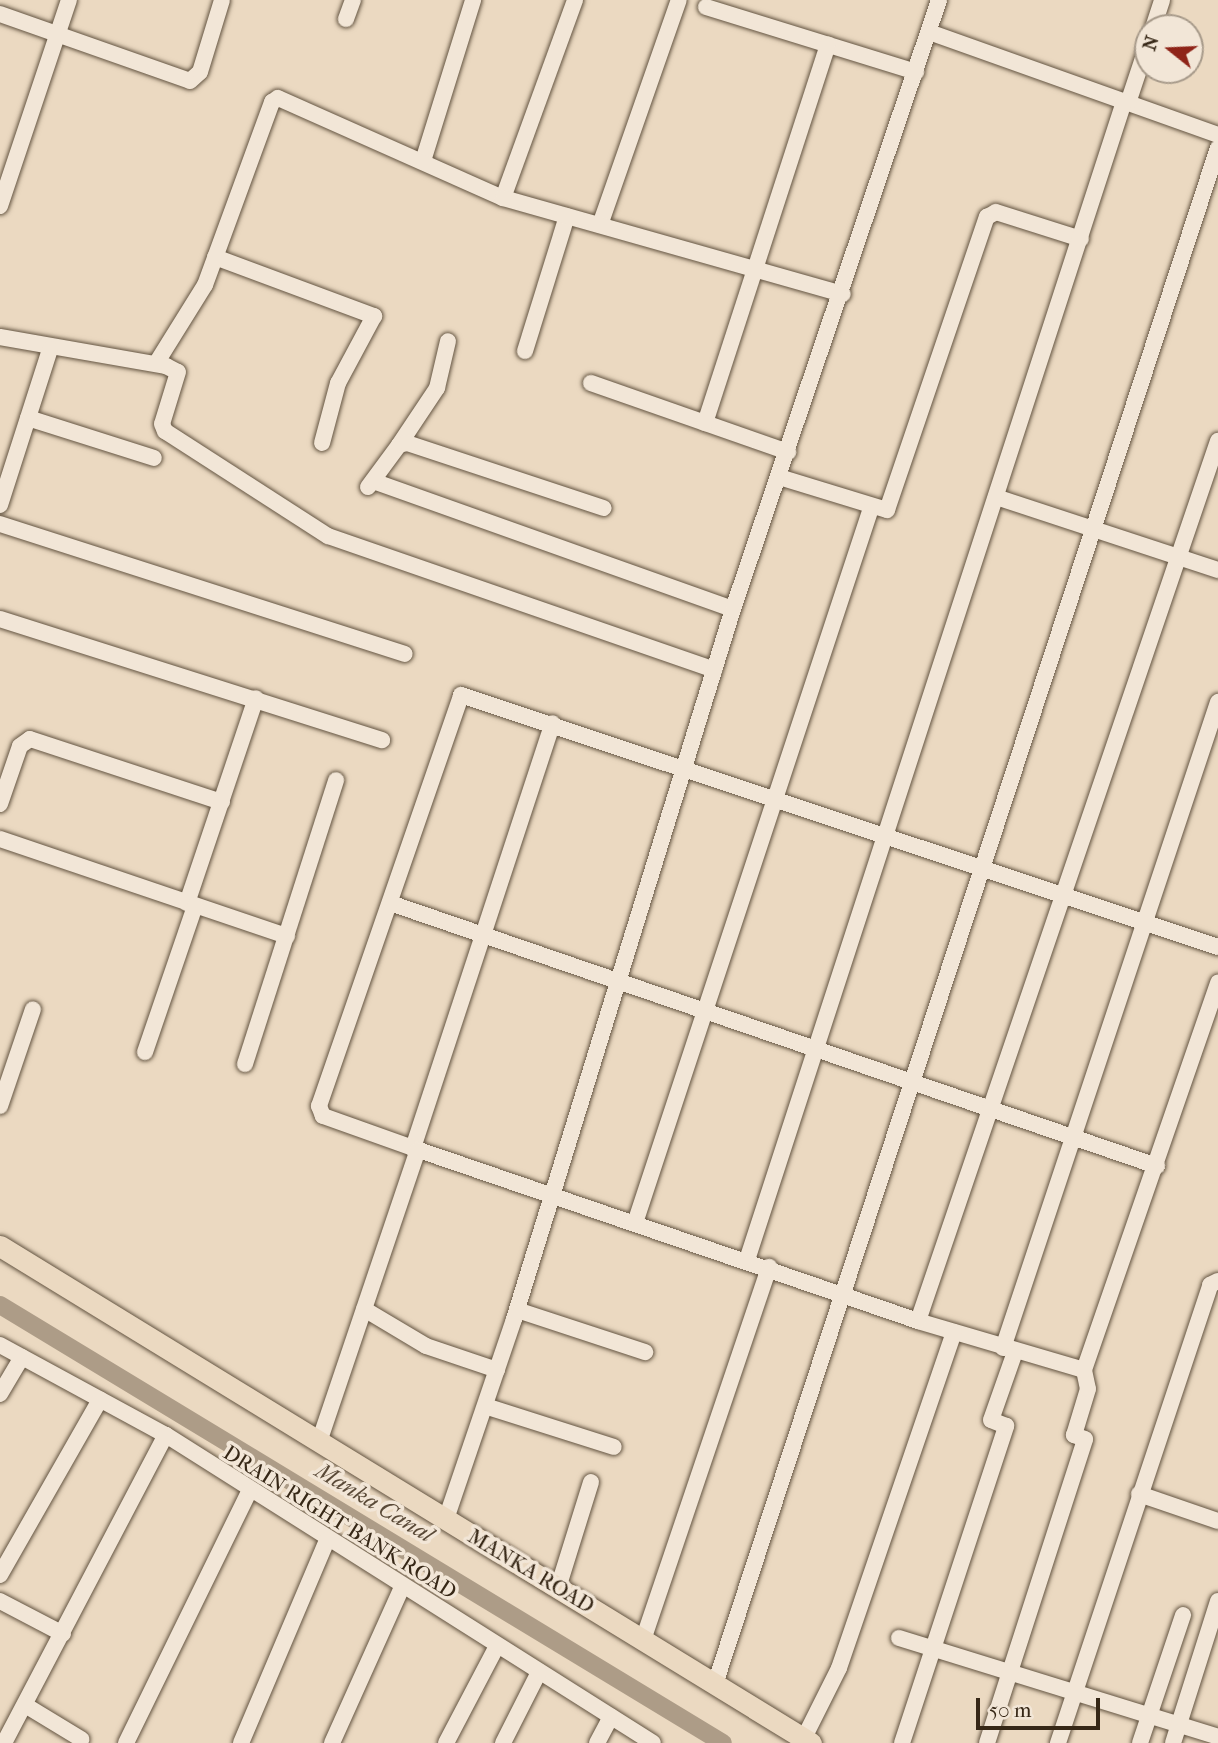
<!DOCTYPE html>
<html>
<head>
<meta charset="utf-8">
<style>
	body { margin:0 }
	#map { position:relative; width:1218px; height:1743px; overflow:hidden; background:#ebd9c1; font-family:"IM FELL French Canon",serif }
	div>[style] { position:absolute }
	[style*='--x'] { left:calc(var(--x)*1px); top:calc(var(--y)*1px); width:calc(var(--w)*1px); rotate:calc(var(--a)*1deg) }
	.canal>* { height:18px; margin:-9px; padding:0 9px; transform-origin:9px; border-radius:9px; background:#ad9c87 }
	.roads { filter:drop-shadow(0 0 2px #635441) drop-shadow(0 0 2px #635441) }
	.minor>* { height:16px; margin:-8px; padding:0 8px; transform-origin:8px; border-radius:8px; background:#f2e6d7 }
	.major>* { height:21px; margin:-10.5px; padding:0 10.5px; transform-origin:10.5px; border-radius:10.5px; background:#ebd9c1 }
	span { translate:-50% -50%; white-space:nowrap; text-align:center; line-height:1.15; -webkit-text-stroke:7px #f2e6d7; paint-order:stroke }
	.street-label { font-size:21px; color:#362716 }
	.water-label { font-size:23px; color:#5a4a38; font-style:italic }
	.north { position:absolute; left:1134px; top:14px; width:70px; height:70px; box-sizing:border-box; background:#f2e6d7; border:2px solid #a79a8a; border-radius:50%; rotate:288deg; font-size:19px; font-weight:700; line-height:28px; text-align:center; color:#362716 }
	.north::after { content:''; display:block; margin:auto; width:24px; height:32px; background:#8f2418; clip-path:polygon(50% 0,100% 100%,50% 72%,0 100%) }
	.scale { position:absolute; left:976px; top:1698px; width:124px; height:32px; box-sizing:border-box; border:4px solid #362716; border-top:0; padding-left:9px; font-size:21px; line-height:24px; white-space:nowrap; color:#362716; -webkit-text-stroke:5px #f2e6d7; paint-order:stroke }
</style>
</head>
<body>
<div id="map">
	<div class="canal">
		<div style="--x:0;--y:1305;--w:845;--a:31.21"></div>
	</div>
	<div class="roads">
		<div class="minor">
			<div style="--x:706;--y:7;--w:220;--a:17.2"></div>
			<div style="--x:0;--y:14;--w:201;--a:19.4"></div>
			<div style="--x:190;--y:81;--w:13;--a:-42"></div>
			<div style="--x:200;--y:72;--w:75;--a:-73"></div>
			<div style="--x:346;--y:19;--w:20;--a:-70"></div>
			<div style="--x:1153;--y:28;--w:29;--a:-72"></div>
			<div style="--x:929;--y:32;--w:307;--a:19.6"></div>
			<div style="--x:1128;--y:103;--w:63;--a:-71.6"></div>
			<div style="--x:423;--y:161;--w:169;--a:-72.7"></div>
			<div style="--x:503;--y:198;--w:211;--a:-70"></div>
			<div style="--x:0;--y:206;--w:217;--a:-71.5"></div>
			<div style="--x:600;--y:225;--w:238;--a:-70.7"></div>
			<div style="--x:215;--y:257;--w:170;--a:20.4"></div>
			<div style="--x:374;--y:316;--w:76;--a:118.2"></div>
			<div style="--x:338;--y:383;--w:62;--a:104.9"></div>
			<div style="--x:0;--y:337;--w:169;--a:9.9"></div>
			<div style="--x:166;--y:366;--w:13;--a:27"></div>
			<div style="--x:178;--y:372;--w:54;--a:107.1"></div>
			<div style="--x:162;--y:424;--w:8;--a:67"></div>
			<div style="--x:165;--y:431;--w:194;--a:32.8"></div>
			<div style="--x:328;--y:536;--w:409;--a:19.1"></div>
			<div style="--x:525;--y:351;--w:141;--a:-72.7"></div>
			<div style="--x:157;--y:362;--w:91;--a:-58.1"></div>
			<div style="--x:205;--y:285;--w:195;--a:-69.9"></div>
			<div style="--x:272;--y:102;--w:7;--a:-34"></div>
			<div style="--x:278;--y:98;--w:246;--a:24"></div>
			<div style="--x:503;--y:198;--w:353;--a:15.8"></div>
			<div style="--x:591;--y:383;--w:209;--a:19.3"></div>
			<div style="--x:28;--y:418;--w:132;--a:17.6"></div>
			<div style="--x:705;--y:423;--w:398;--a:-72"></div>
			<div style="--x:399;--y:445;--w:69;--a:-56.3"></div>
			<div style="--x:437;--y:388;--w:48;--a:-76.8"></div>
			<div style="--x:779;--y:477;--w:113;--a:17"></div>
			<div style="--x:887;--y:510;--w:310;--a:-71.2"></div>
			<div style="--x:987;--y:217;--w:10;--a:-29"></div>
			<div style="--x:996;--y:212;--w:89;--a:17.6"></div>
			<div style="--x:373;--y:481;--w:382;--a:19.6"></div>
			<div style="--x:368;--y:487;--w:52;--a:-53.6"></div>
			<div style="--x:399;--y:445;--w:8;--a:-14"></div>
			<div style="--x:407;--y:443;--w:207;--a:18.3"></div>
			<div style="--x:996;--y:497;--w:234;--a:18.2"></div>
			<div style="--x:0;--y:505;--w:164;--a:-72.2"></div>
			<div style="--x:0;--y:524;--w:425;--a:17.8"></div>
			<div style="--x:0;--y:619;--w:401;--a:17.6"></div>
			<div style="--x:0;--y:804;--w:61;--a:-71"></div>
			<div style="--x:20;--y:746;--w:12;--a:-35"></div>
			<div style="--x:30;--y:739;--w:202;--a:18.2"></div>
			<div style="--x:0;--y:839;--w:303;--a:18.7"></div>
			<div style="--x:187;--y:903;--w:216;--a:-71.4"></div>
			<div style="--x:390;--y:903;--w:811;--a:18.93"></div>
			<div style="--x:145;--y:1052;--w:154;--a:-71.1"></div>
			<div style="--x:245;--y:1064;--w:298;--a:-72.2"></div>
			<div style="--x:0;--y:1106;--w:102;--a:-71.2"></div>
			<div style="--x:413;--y:1148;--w:447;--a:-71.8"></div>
			<div style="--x:635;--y:1223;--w:753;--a:-71.73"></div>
			<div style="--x:747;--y:1260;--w:1218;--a:-71.97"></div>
			<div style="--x:364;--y:1309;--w:72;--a:30.8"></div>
			<div style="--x:426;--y:1346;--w:75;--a:18.7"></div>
			<div style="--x:517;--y:1310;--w:135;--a:18.2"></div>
			<div style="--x:918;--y:1321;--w:930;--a:-71.18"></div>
			<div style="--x:0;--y:1345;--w:189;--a:28.5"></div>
			<div style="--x:166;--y:1435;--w:576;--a:32.31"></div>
			<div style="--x:1003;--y:1348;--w:681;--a:-71.59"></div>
			<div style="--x:1084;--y:1370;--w:173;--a:-163.6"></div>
			<div style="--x:918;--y:1321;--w:534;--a:-161.09"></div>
			<div style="--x:413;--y:1148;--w:96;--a:-160.4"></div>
			<div style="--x:323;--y:1116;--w:11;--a:-112"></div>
			<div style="--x:319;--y:1106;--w:435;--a:-70.9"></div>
			<div style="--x:461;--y:695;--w:798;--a:18.41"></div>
			<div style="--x:0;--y:1394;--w:43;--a:-59.3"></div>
			<div style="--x:485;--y:1406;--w:135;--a:17.6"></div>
			<div style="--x:319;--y:1442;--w:308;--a:-71.3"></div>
			<div style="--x:1139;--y:1494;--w:83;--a:18.9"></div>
			<div style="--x:446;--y:1519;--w:211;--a:-71.2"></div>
			<div style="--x:514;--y:1319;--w:743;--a:-72.86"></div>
			<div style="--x:733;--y:609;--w:643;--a:-71.31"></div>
			<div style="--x:0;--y:1575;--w:202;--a:-60.3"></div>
			<div style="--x:558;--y:1588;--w:111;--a:-72.7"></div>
			<div style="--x:0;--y:1601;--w:71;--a:27.6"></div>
			<div style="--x:899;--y:1638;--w:334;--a:17.2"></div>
			<div style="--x:643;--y:1640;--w:394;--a:-71.3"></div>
			<div style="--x:715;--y:1684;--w:1616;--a:-71.87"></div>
			<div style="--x:25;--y:1705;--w:66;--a:31.3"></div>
			<div style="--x:804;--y:1738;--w:78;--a:-63.4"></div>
			<div style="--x:839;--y:1668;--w:355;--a:-71.1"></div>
			<div style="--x:4;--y:1743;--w:348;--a:-62.3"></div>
			<div style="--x:126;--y:1743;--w:280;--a:-63.9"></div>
			<div style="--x:241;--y:1743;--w:220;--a:-67"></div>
			<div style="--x:332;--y:1743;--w:171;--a:-65.8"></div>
			<div style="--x:446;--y:1743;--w:110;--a:-62.3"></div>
			<div style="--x:503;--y:1743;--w:80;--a:-63.1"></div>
			<div style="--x:597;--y:1743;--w:30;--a:-62"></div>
			<div style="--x:902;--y:1743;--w:334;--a:-71.8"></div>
			<div style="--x:1006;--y:1426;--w:16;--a:-158"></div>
			<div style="--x:991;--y:1420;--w:72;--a:-70.6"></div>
			<div style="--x:987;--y:1743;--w:319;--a:-72.1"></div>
			<div style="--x:1085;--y:1439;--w:12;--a:-160"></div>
			<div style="--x:1074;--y:1435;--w:48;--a:-73.1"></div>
			<div style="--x:1088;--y:1389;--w:19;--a:-102"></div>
			<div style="--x:1084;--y:1370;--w:410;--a:-70.9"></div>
			<div style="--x:1058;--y:1743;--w:483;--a:-71.6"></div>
			<div style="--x:1210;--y:1285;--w:9;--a:-27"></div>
			<div style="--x:1140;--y:1743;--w:135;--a:-71.4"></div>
			<div style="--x:1173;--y:1743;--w:149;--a:-72.4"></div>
		</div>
		<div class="major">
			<div style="--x:0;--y:1246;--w:951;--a:31.5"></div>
		</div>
	</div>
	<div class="street-label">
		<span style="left:340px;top:1522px;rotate:32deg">DRAIN RIGHT BANK ROAD</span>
		<span style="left:531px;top:1571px;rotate:31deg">MANKA ROAD</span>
	</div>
	<div class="water-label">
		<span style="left:374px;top:1503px;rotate:31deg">Manka Canal</span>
	</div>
	<div class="north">N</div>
	<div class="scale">50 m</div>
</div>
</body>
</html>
